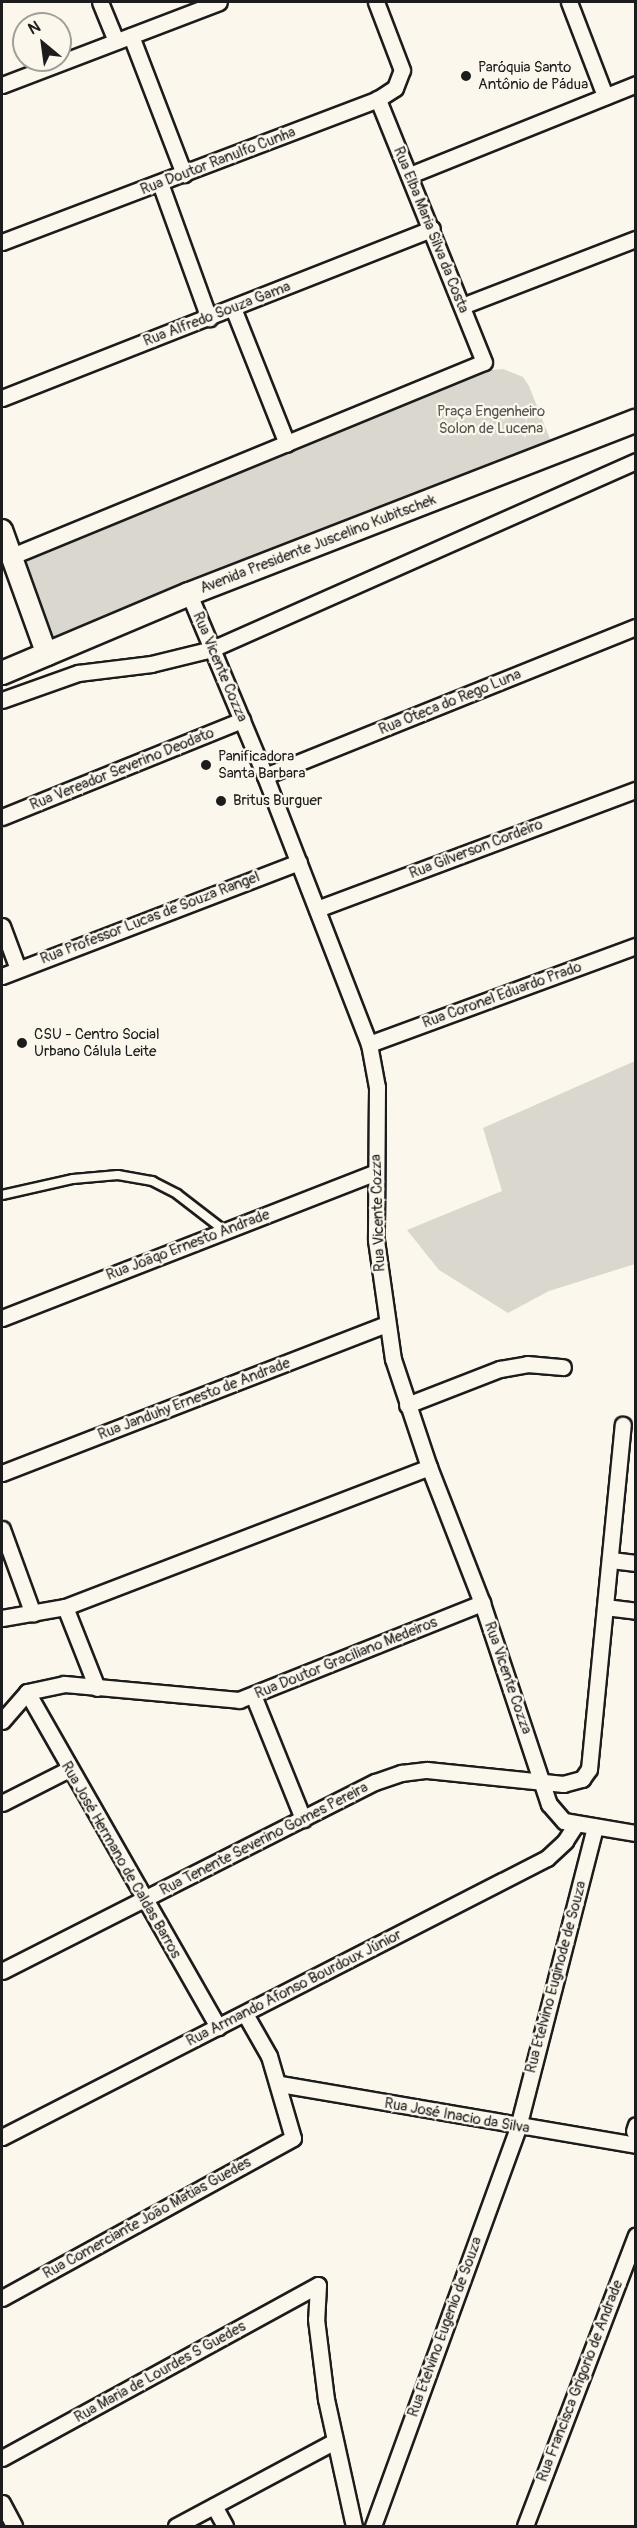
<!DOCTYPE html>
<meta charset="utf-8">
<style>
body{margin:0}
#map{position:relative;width:637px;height:2528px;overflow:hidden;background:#fbf7ec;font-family:Pangolin,sans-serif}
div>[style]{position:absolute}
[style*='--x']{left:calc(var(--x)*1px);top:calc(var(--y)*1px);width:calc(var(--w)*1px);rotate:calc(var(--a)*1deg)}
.green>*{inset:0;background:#dad7ce}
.roads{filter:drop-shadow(2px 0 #1c1c1c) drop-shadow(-2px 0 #1c1c1c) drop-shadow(0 2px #1c1c1c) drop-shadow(0 -2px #1c1c1c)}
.service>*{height:8px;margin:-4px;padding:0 4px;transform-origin:4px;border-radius:4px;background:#fbf7ec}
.minor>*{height:15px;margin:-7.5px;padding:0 7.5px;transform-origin:7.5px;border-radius:7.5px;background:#fbf7ec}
.tertiary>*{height:20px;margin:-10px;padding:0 10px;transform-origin:10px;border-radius:10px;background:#fbf7ec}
.secondary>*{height:22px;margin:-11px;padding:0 11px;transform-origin:11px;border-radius:11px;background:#fbf7ec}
.dots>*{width:16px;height:16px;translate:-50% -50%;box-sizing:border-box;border:3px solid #fbf7ec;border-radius:50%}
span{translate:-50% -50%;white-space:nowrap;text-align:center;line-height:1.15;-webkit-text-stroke:4.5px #fbf7ec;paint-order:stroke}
.poi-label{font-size:15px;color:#1c1c1c}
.left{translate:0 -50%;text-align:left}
.street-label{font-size:15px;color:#1c1c1c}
.park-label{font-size:15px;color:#555451}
.frame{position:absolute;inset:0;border:3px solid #1c1c1c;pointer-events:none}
.north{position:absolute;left:12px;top:12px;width:60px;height:60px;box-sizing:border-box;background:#fbf7ec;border:2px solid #a29f99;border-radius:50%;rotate:331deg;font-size:16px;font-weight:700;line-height:24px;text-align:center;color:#1c1c1c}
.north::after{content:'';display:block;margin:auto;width:21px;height:27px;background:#1c1c1c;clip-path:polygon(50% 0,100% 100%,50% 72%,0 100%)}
</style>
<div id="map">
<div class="green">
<div style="clip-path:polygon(503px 369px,523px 377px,529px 386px,552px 444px,53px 638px,20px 562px,492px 370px)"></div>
<div style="clip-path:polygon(635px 1061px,635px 1264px,549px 1291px,508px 1313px,439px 1270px,407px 1230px,502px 1191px,483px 1128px)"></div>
</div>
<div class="roads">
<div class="service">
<div style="--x:2;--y:1195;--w:73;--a:-12.7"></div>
<div style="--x:73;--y:1179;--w:45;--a:-5.1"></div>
<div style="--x:118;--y:1175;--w:35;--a:10"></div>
<div style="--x:152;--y:1181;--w:28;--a:27"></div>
<div style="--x:177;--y:1194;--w:61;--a:37.6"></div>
</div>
<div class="minor">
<div style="--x:100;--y:2;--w:42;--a:67.7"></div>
<div style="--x:569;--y:2;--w:101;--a:69"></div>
<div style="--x:131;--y:36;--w:148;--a:69"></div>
<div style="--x:2;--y:85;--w:232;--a:-20.9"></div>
<div style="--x:410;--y:175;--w:244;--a:-21.9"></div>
<div style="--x:160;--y:183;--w:144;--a:70.1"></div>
<div style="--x:2;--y:242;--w:402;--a:-20.8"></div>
<div style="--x:378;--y:99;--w:20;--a:-33"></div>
<div style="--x:395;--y:88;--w:19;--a:-69"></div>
<div style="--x:402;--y:70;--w:73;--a:-110.9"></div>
<div style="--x:462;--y:306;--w:186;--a:-21.1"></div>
<div style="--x:233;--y:308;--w:146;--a:68.3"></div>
<div style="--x:2;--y:398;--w:462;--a:-21.5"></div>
<div style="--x:12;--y:556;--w:510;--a:-22.34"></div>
<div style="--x:484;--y:362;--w:284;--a:-112"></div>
<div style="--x:189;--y:594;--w:197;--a:67.3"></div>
<div style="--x:265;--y:776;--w:287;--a:68.8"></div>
<div style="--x:369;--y:1044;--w:44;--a:79.5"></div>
<div style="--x:377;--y:1087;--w:153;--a:90.4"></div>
<div style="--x:376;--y:1240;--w:120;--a:81.9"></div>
<div style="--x:393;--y:1359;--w:114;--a:71.6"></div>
<div style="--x:429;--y:1467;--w:146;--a:68.7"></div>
<div style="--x:482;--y:1603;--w:212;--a:71.6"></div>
<div style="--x:549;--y:1804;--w:23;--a:49"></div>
<div style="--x:564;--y:1821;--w:73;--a:9.5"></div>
<div style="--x:2;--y:700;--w:81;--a:-19.6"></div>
<div style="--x:78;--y:673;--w:74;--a:-7"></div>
<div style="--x:151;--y:664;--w:63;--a:-13.8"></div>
<div style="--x:212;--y:649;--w:464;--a:-23.9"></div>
<div style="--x:265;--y:776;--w:400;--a:-21.9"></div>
<div style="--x:2;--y:817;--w:259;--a:-22"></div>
<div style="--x:317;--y:909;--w:340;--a:-20.5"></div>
<div style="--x:2;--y:926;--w:46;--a:69.6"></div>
<div style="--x:2;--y:976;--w:318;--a:-21"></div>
<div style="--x:369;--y:1044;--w:284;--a:-20.2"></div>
<div style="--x:2;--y:1318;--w:399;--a:-21.3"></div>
<div style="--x:407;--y:1405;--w:100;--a:-21.2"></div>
<div style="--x:500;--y:1369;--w:27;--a:-10"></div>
<div style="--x:527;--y:1364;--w:36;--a:5"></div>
<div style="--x:2;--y:1473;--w:413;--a:-21.2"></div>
<div style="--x:2;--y:1529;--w:90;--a:70"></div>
<div style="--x:611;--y:1560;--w:25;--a:7"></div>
<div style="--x:65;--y:1607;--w:87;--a:68.4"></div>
<div style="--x:605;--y:1607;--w:31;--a:7"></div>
<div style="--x:2;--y:1618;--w:64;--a:-9.9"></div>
<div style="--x:65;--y:1607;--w:390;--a:-21"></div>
<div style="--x:27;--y:1692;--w:386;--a:60.3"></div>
<div style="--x:253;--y:1695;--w:134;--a:68"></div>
<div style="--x:2;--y:1721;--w:38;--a:-49"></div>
<div style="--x:27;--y:1692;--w:38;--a:-12"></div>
<div style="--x:64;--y:1684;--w:176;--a:5.2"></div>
<div style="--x:239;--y:1700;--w:262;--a:-21.8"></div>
<div style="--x:2;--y:1803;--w:75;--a:-26.9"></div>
<div style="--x:2;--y:1971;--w:418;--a:-26.9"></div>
<div style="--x:375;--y:1782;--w:28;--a:-19"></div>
<div style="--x:401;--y:1773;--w:26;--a:-7"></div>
<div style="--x:427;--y:1770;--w:137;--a:5.9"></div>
<div style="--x:563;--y:1784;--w:20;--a:-15"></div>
<div style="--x:582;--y:1779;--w:12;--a:-55"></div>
<div style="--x:589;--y:1769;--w:346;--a:-84.4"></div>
<div style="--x:280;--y:2084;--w:361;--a:9.7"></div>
<div style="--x:634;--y:2131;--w:6;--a:-72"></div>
<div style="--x:2;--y:2137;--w:612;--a:-27.11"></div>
<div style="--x:547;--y:1858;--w:25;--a:-43"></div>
<div style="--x:565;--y:1841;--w:20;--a:-57"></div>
<div style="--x:318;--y:2285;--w:34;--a:93"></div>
<div style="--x:316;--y:2319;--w:81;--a:82.9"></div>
<div style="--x:326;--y:2399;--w:130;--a:77.6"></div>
<div style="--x:2;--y:2298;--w:332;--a:-28.8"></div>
<div style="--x:293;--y:2138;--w:85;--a:-106.3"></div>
<div style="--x:269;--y:2056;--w:48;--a:-119.7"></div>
<div style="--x:2;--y:2458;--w:360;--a:-28.7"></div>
<div style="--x:2;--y:2503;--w:26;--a:62"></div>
<div style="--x:214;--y:2506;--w:23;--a:61"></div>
<div style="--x:176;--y:2526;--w:180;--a:-28.1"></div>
<div style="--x:373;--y:2526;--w:425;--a:-70"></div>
<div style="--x:518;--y:2127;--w:310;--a:-75.6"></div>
<div style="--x:525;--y:2526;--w:311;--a:-69.1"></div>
</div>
<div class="tertiary">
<div style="--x:2;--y:530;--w:133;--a:70.2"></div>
</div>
<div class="secondary">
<div style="--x:2;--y:673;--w:203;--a:-22.9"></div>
<div style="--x:189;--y:594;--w:479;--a:-21.2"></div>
</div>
</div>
<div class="dots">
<div style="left:466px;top:76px;background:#1c1c1c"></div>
<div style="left:206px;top:765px;background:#1c1c1c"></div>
<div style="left:221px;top:801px;background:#1c1c1c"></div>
<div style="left:22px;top:1043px;background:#1c1c1c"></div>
</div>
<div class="poi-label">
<span class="left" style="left:478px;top:76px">Paróquia Santo<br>Antônio de Pádua</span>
<span class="left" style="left:218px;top:765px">Panificadora<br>Santa Barbara</span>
<span class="left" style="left:233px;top:801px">Britus Burguer</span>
<span class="left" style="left:34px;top:1043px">CSU - Centro Social<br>Urbano Cálula Leite</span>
</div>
<div class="street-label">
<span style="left:218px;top:161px;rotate:-21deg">Rua Doutor Ranulfo Cunha</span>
<span style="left:431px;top:230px;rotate:68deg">Rua Elba Maria Silva da Costa</span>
<span style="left:217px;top:314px;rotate:-21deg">Rua Alfredo Souza Gama</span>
<span style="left:318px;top:544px;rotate:-21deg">Avenida Presidente Juscelino Kubitschek</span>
<span style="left:220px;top:667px;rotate:67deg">Rua Vicente Cozza</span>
<span style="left:450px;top:702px;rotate:-22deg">Rua Oteca do Rego Luna</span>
<span style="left:122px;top:769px;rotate:-22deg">Rua Vereador Severino Deodato</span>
<span style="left:476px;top:849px;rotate:-21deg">Rua Gilverson Cordeiro</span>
<span style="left:150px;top:918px;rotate:-21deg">Rua Professor Lucas de Souza Rangel</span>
<span style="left:502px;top:995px;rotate:-20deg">Rua Coronel Eduardo Prado</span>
<span style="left:378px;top:1213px;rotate:-92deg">Rua Vicente Cozza</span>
<span style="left:188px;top:1245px;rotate:-21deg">Rua Joãqo Ernesto Andrade</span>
<span style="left:194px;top:1399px;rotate:-21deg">Rua Janduhy Ernesto de Andrade</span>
<span style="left:346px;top:1658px;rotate:-22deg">Rua Doutor Graciliano Medeiros</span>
<span style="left:508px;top:1678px;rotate:71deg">Rua Vicente Cozza</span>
<span style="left:264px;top:1839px;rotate:-27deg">Rua Tenente Severino Gomes Pereira</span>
<span style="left:121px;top:1860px;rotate:60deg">Rua José Hermano de Caldas Barros</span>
<span style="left:556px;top:1977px;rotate:-75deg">Rua Etelvino Euginode de Souza</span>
<span style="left:294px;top:1988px;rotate:-27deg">Rua Armando Afonso Bourdoux Júnior</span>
<span style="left:457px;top:2116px;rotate:10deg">Rua José Inacio da Silva</span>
<span style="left:147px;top:2218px;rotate:-29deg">Rua Comerciante João Matias Guedes</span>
<span style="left:445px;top:2327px;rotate:-70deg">Rua Etelvino Eugenio de Souza</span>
<span style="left:160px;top:2372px;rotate:-29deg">Rua Maria de Lourdes S Guedes</span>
<span style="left:580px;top:2381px;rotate:-69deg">Rua Francisca Grigorio de Andrade</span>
</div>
<div class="park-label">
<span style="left:491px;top:420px">Praça Engenheiro<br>Solon de Lucena</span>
</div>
<div class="frame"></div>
<div class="north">N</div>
</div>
